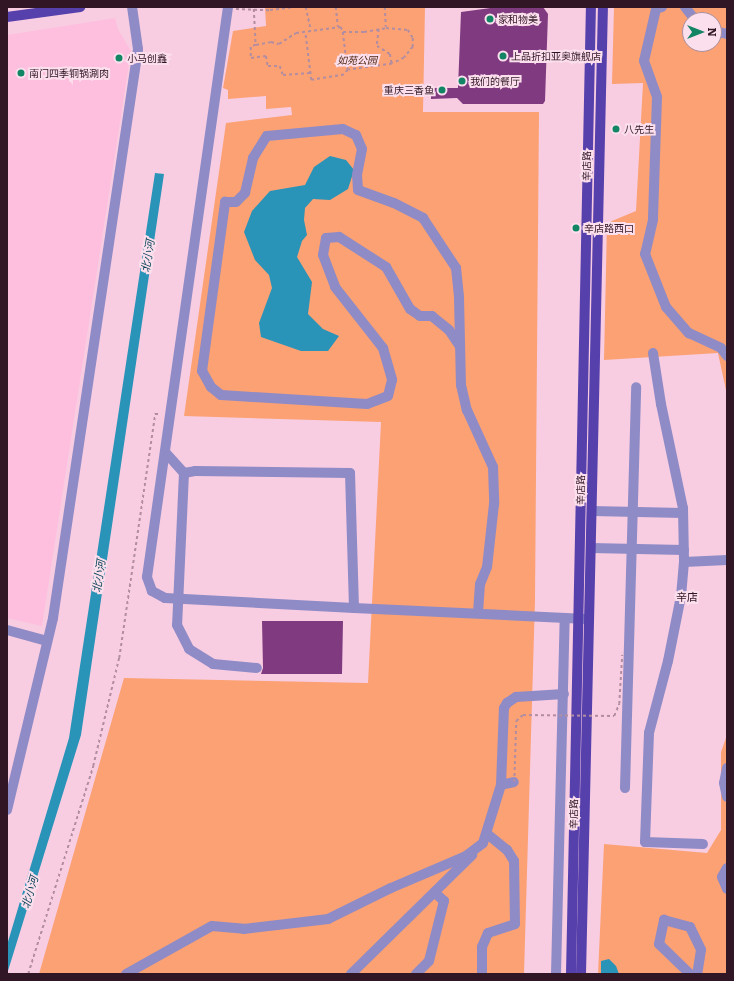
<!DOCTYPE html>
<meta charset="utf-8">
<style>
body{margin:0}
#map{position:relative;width:734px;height:981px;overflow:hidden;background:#f8cde2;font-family:Literata,"Noto Sans SC",serif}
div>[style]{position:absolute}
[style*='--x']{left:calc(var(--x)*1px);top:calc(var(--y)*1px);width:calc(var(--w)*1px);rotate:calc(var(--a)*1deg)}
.built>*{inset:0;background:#febfdf}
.green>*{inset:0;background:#fba174}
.water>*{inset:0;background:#2993b8}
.building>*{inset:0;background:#803a80}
.path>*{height:1.5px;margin-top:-0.75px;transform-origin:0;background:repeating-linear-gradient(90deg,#b28da0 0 3px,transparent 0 6px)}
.minor>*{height:10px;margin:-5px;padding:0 5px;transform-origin:5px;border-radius:5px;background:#8f8bc6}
.major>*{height:10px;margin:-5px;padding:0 5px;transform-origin:5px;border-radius:5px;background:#5640ac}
.path-bridge>*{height:1.5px;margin-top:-0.75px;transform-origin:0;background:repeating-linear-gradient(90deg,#b28da0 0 3px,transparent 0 6px)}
.minor-bridge>*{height:10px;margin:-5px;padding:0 5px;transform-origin:5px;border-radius:5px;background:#8f8bc6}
.dots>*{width:11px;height:11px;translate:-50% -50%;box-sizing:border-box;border:2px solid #fcdfed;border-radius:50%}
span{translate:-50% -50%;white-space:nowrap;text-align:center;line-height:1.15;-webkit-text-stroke:4px #fcdfed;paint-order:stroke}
.poi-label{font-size:10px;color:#311726}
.left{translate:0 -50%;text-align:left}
.right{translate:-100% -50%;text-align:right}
.park-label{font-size:10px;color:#4f2814;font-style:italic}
.street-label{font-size:10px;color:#311726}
.water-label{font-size:11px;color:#074357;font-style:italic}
.neighbourhood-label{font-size:11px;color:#311726}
.frame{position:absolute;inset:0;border:8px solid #311726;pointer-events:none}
.north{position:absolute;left:682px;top:12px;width:40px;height:40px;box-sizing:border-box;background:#fcdfed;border:1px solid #ab8f9d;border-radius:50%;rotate:90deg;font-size:11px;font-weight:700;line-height:16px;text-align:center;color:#311726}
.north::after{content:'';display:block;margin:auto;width:14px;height:18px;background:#128564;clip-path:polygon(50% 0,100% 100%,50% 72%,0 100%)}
</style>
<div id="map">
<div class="built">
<div style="clip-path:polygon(115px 18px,118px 29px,131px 51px,42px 626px,7px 618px,7px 35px)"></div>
</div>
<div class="green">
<div style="clip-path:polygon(265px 7px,425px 7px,423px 112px,539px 112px,535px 600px,524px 974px,39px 974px,124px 678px,368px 683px,381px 422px,184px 416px,226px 123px,292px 115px,291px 107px,266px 109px,266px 96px,228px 99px,228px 90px,223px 88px,233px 31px,266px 26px)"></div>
<div style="clip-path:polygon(evenodd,614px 7px,727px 7px,727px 395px,718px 353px,604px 360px,607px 223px,636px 211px,643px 83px,612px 84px,614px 7px,690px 20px,714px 20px,714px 44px,690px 44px,690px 20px)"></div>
<div style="clip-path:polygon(727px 735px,727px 974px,598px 974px,604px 844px,707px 853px,721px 830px,721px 752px)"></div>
</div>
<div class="water">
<div style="clip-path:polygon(330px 156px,346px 160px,354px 170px,348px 189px,330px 200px,313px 199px,305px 208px,304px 220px,307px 235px,302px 241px,297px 257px,312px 282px,308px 314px,323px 329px,339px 336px,328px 351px,301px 351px,261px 337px,259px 323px,272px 288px,269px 275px,255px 260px,244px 232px,252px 211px,270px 191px,305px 185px,314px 167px)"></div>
<div style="clip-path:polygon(155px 173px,164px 174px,81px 735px,7px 974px,7px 945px,69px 738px)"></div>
<div style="clip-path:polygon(609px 959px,616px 966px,619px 974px,601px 974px,601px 961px)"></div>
</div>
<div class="building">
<div style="clip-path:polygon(498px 7px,543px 7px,548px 14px,545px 101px,543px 104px,463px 104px,457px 98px,431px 99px,431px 88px,458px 88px,461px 12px)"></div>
<div style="clip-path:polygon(262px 621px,343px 621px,342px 674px,261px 674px,263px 668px)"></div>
</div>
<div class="path">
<div style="--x:306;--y:7;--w:24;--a:78"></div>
<div style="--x:336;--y:7;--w:20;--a:84"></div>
<div style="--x:385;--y:7;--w:20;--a:87"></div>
<div style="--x:236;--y:9;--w:34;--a:2"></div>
<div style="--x:270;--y:10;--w:23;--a:-7"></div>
<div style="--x:254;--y:9;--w:36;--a:87"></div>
<div style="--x:256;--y:45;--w:5;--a:158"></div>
<div style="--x:251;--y:47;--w:11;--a:90"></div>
<div style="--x:251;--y:58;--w:15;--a:-8"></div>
<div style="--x:266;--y:56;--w:10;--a:79"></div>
<div style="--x:268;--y:66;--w:12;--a:0"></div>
<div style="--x:280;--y:66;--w:9;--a:72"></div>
<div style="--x:283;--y:75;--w:27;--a:-4"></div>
<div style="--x:379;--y:29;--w:17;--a:97"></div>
<div style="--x:377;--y:46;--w:15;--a:32"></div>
<div style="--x:390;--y:54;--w:10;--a:79"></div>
<div style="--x:343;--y:32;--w:38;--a:83"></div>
<div style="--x:256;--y:45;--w:15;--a:-11"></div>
<div style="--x:271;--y:42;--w:8;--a:14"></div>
<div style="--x:279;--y:44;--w:20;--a:-33"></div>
<div style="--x:296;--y:33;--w:45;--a:-7.6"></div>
<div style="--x:341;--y:27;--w:5;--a:68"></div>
<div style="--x:343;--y:32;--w:21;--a:0"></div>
<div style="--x:364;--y:32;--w:22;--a:-10"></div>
<div style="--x:386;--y:28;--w:22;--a:5"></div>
<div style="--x:408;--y:30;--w:9;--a:58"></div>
<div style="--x:413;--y:38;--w:9;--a:90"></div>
<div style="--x:413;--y:47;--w:14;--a:129"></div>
<div style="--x:404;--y:58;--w:13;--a:153"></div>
<div style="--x:392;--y:64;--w:44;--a:172.2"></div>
<div style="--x:348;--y:70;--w:6;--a:129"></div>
<div style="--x:344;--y:75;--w:33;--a:171"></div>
<div style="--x:311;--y:80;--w:48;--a:-97.1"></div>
<div style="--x:28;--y:974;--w:218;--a:-72.6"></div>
<div style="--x:93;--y:766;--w:111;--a:-76.5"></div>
<div style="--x:119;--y:658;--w:247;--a:-81.6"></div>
<div style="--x:155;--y:414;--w:6;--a:0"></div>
</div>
<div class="minor">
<div style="--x:662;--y:7;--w:6;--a:162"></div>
<div style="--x:656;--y:9;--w:53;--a:103"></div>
<div style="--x:644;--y:61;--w:38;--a:70"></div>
<div style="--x:657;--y:97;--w:123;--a:91.9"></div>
<div style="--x:653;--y:220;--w:35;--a:103"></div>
<div style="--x:645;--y:254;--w:57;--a:68.4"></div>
<div style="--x:666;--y:307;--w:35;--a:49"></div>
<div style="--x:689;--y:333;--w:35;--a:25"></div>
<div style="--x:721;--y:348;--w:10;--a:53"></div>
<div style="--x:685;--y:7;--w:16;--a:52"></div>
<div style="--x:714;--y:31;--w:13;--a:13"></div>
<div style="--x:459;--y:345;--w:18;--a:-124"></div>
<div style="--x:449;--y:330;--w:22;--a:-141"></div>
<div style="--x:432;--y:316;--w:12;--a:180"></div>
<div style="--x:420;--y:316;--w:12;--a:-145"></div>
<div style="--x:410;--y:309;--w:48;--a:-119.7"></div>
<div style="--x:386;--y:267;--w:56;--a:-147.4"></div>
<div style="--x:339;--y:237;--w:13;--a:176"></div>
<div style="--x:326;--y:238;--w:17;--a:100"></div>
<div style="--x:323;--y:255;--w:34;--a:69"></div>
<div style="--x:335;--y:287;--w:78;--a:51.8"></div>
<div style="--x:383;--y:348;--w:33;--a:74"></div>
<div style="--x:392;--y:380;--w:16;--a:104"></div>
<div style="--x:388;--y:396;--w:22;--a:159"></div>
<div style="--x:367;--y:404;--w:146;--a:-176.5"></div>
<div style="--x:221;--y:395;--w:13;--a:-141"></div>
<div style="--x:211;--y:387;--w:18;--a:-119"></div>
<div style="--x:202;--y:371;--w:171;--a:-82.2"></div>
<div style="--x:225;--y:202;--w:11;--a:0"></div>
<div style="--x:236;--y:202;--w:13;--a:-45"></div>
<div style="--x:245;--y:193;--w:36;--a:-77"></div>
<div style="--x:253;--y:158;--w:26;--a:-58"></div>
<div style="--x:267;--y:136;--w:76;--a:-5.3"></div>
<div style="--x:343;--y:129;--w:14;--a:25"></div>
<div style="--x:356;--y:135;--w:15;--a:67"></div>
<div style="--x:362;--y:149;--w:26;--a:101"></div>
<div style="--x:357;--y:175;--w:15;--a:86"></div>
<div style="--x:358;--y:190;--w:38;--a:20"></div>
<div style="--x:394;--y:203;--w:33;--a:27"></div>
<div style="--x:423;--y:218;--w:60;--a:56.6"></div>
<div style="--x:456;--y:268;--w:30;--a:84"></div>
<div style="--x:459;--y:298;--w:87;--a:88.7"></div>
<div style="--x:461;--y:385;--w:26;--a:77"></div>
<div style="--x:467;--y:410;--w:63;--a:65.5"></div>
<div style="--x:493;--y:467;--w:37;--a:88"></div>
<div style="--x:494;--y:504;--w:63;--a:96.3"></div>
<div style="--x:487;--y:567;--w:18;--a:112"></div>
<div style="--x:480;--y:584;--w:29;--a:94"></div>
<div style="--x:653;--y:353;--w:52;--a:81.1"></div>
<div style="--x:661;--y:404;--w:106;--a:78.1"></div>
<div style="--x:683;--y:508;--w:54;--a:88.9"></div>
<div style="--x:684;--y:562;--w:34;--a:95"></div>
<div style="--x:681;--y:596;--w:66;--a:101.3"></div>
<div style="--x:668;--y:661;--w:74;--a:104.8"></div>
<div style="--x:649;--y:733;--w:109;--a:92.1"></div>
<div style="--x:645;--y:842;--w:58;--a:2"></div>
<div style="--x:166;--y:453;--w:27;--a:48"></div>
<div style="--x:184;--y:473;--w:11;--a:-10"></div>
<div style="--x:195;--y:471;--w:155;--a:0.7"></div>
<div style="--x:350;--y:473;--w:135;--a:88.3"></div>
<div style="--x:354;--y:608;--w:189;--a:-177"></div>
<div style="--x:165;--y:598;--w:15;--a:-152"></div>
<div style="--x:152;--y:591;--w:15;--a:-110"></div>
<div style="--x:147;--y:577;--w:576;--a:-81.91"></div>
<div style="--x:592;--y:511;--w:91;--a:1.3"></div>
<div style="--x:591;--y:548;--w:93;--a:1.2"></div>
<div style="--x:684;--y:562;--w:43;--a:-2.7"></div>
<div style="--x:354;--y:608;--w:233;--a:2.7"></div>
<div style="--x:7;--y:630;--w:41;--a:15.4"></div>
<div style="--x:727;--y:768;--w:15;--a:101"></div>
<div style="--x:724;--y:783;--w:14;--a:78"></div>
<div style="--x:501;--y:785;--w:77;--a:-87.8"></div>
<div style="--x:504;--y:708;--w:6;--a:-59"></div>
<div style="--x:507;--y:703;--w:11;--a:-34"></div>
<div style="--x:516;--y:697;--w:48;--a:-3.6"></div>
<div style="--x:625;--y:788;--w:401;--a:-88.4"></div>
<div style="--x:7;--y:810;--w:197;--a:-76.5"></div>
<div style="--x:53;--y:618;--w:575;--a:-81.5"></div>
<div style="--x:138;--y:49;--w:42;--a:-98.1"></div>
<div style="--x:727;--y:868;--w:10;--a:119"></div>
<div style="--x:722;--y:877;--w:13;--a:67"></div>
<div style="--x:126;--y:974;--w:98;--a:-29.2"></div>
<div style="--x:212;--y:926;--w:32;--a:5"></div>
<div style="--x:244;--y:929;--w:85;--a:-6.8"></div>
<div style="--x:328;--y:919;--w:70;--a:-26.2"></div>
<div style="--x:391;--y:888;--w:82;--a:-23.1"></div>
<div style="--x:466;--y:856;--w:21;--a:-37"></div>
<div style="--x:483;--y:843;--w:61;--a:-72.8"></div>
<div style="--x:501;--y:785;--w:13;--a:-13"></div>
<div style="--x:351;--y:974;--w:170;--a:-44.5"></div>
<div style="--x:416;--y:974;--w:18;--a:-45"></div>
<div style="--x:429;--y:961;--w:62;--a:-76"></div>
<div style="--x:444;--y:901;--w:13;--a:-138"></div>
<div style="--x:482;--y:974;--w:27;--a:-90"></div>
<div style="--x:482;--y:947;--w:15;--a:-67"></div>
<div style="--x:488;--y:933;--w:28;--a:-18"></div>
<div style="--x:515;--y:924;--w:63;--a:-90.9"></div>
<div style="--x:514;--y:861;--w:13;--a:-122"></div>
<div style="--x:507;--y:850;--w:26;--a:-141"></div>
<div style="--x:556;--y:974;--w:356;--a:-88.6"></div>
<div style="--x:690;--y:974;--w:43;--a:-135.9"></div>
<div style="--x:659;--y:944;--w:25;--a:-78"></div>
<div style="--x:664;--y:920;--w:27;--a:15"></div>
<div style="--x:690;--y:927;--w:25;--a:64"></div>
<div style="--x:701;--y:950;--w:24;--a:99"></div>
</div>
<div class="major">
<div style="--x:7;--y:17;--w:74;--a:-7.8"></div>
<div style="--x:571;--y:974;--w:967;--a:-88.82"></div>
<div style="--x:581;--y:974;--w:967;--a:-88.7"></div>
</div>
<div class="path-bridge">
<div style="--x:514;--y:782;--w:61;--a:-88.1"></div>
<div style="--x:516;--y:721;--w:9;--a:-41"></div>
<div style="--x:523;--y:715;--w:91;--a:0.6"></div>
<div style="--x:614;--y:716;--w:13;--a:-67"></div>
<div style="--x:619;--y:704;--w:49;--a:-86.5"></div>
</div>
<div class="minor-bridge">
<div style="--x:184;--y:473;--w:152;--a:92.6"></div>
<div style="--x:177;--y:625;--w:27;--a:63"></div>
<div style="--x:189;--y:649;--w:28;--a:32"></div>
<div style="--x:213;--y:664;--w:44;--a:5.2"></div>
</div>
<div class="dots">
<div style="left:490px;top:19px;background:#128564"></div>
<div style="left:503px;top:56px;background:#128564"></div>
<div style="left:119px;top:58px;background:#128564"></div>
<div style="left:21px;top:73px;background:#128564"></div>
<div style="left:462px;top:81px;background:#128564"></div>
<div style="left:442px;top:90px;background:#128564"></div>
<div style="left:616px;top:129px;background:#128564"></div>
<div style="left:576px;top:228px;background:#128564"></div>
</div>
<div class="poi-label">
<span class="left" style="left:498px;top:19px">家和物美</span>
<span class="left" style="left:511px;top:56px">上品折扣亚奥旗舰店</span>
<span class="left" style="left:127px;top:58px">小马创鑫</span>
<span class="left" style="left:29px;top:73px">南门四季铜锅涮肉</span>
<span class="left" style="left:470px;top:81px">我们的餐厅</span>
<span class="right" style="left:434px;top:90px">重庆三香鱼</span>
<span class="left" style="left:624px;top:129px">八先生</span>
<span class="left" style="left:584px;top:228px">辛店路西口</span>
</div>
<div class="park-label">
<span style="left:357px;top:60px">如苑公园</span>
</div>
<div class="street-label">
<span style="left:586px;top:166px;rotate:-89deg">辛店路</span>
<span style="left:580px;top:490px;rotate:-89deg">辛店路</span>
<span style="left:573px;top:814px;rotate:-89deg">辛店路</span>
</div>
<div class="water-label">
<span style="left:147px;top:256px;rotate:-81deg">北小河</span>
<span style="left:98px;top:576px;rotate:-82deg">北小河</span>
<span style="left:29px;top:892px;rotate:-73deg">北小河</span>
</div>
<div class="neighbourhood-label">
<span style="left:687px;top:596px">辛店</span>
</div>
<div class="frame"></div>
<div class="north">N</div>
</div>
